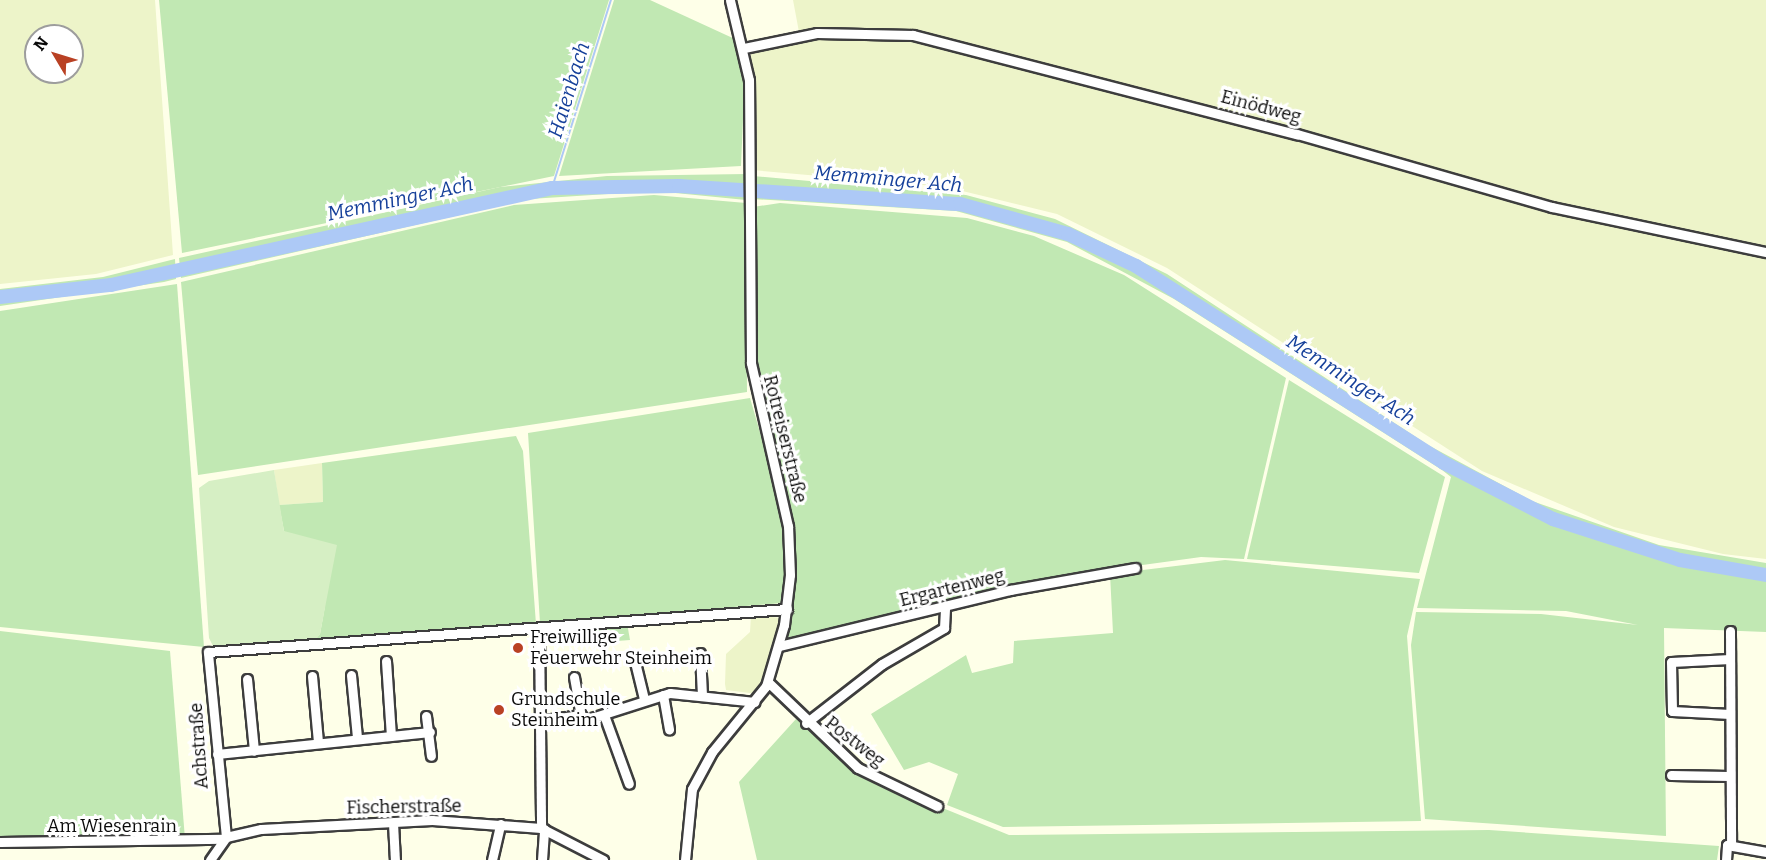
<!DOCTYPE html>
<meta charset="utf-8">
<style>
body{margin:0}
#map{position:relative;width:1766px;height:860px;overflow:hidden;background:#feffe8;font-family:Bitter,serif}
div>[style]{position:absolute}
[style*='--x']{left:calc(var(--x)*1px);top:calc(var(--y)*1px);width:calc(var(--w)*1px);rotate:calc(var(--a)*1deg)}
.farmland>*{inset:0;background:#edf4c9}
.green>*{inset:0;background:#c1e8b3}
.pitch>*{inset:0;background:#d6efc4}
.stream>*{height:2px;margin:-1px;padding:0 1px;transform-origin:1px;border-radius:1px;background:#adc9f6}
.river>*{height:14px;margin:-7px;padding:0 7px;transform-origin:7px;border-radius:7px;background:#adc9f6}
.roads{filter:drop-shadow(2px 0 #3d3d3d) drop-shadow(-2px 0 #3d3d3d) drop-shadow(0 2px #3d3d3d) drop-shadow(0 -2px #3d3d3d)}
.minor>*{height:9px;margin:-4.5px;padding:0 4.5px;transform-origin:4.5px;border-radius:4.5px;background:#fff}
.dots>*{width:16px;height:16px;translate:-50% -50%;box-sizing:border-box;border:3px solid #fff;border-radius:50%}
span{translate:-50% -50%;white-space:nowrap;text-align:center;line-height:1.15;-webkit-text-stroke:6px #fff;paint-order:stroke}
.street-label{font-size:18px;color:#0a0a0a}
.poi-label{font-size:18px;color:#0a0a0a}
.left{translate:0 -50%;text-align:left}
.water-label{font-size:20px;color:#16409a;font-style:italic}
.north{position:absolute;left:24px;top:24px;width:60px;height:60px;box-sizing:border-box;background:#fff;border:2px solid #9d9d9d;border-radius:50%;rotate:308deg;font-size:16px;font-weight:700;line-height:24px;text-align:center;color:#0a0a0a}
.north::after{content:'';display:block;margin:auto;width:21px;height:27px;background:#b94124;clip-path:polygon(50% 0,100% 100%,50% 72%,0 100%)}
</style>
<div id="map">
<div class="farmland">
<div style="clip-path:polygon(evenodd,0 0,155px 0,173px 255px,96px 274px,0 284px,0 0,36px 36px,72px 36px,72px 72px,36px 72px,36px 36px)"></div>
<div style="clip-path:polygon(793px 0,1766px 0,1766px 249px,1555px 205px,918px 33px,849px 28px,799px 32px)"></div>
<div style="clip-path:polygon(829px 35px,901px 36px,1228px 119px,1552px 210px,1766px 254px,1766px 559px,1723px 554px,1614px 527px,1482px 471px,1167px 268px,1057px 214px,946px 187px,752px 170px,751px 53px)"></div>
<div style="clip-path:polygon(322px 463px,323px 502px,279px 505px,274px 470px)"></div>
<div style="clip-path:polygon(751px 615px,781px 618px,758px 694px,726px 690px,725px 684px,726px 654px,750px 632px)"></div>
</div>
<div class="green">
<div style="clip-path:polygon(159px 0,609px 0,554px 176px,182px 253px)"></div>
<div style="clip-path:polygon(614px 0,650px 0,737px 40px,745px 71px,741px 166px,559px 176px)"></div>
<div style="clip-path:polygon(747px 174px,746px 200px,655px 191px,530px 199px,181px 278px,179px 258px,500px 187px,607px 176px)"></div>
<div style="clip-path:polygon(753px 176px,966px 195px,1055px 219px,1167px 274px,1428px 445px,1532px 501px,1659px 545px,1766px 563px,1766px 632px,1664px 628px,1666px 836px,1425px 819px,1411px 645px,1416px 612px,1541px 614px,1638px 625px,1566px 611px,1417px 608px,1451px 477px,1442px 470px,1174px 299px,1067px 242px,956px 211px,752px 199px)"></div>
<div style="clip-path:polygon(654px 195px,746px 203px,747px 392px,198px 475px,181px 282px,514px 205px)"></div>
<div style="clip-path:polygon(780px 203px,967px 218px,1034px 236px,1124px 275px,1286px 378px,1244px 559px,1201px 557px,1106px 570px,785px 639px,792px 529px,754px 369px,753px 207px)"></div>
<div style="clip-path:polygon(175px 259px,176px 279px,164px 282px,0 306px,0 289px,103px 277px)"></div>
<div style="clip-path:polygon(177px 284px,204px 647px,0 627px,0 311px)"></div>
<div style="clip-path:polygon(1289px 380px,1445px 477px,1419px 573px,1247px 559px)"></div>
<div style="clip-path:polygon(750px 398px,783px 511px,788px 554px,782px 603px,540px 623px,528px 433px)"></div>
<div style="clip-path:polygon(516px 436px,523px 451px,536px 624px,311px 643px,320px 634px,325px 606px,284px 531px,279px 505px,323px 502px,322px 463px)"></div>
<div style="clip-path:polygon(1225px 560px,1420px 579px,1407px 636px,1421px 821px,1003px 827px,947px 805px,958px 774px,929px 762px,904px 770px,871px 714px,966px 655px,972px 673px,1013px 663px,1014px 641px,1113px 633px,1110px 574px)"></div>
<div style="clip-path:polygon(627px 623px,630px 640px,564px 645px,562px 631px)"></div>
<div style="clip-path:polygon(0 631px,170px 651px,185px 839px,0 838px)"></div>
<div style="clip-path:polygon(796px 719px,869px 778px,1009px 835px,1489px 830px,1719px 846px,1717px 860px,757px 860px,739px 782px)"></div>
</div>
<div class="pitch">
<div style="clip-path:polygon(274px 470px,284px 531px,337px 545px,320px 634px,315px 641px,214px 648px,209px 638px,199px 488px,209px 481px)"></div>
</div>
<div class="stream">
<div style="--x:552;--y:188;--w:197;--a:-72.6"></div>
</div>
<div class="river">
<div style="--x:0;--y:297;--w:112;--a:-6.2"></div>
<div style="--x:111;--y:285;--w:452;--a:-12.4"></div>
<div style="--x:552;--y:188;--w:127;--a:-0.9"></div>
<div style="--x:679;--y:186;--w:282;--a:3.7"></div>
<div style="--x:960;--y:204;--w:112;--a:15.5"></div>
<div style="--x:1068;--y:234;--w:75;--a:25.2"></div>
<div style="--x:1136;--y:266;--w:366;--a:32.6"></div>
<div style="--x:1444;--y:463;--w:123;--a:27.2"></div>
<div style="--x:1553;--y:519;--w:133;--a:17.9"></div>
<div style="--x:1680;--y:560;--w:87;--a:9.9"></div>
</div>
<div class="roads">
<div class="minor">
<div style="--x:744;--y:48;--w:75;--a:-11.6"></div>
<div style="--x:817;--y:33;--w:96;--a:1.2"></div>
<div style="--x:913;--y:35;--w:397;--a:14.5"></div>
<div style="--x:1297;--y:134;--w:265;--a:16"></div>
<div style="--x:1552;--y:207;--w:219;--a:11.9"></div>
<div style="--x:539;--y:628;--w:200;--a:89.4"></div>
<div style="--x:1730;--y:631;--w:214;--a:89.7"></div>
<div style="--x:779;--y:646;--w:238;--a:-13.6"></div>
<div style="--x:1010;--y:590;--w:127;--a:-10"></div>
<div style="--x:700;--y:653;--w:43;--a:87.3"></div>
<div style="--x:634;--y:658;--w:42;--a:76.3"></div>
<div style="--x:1730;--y:659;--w:59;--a:177.1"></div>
<div style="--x:1671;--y:662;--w:49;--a:88.8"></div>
<div style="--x:1672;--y:711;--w:58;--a:3"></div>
<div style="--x:386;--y:661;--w:75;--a:86.2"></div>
<div style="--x:351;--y:675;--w:62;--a:84.5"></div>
<div style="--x:312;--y:676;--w:66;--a:84.8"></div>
<div style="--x:574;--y:677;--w:39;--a:80"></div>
<div style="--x:247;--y:679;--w:72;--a:84.4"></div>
<div style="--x:768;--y:682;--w:124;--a:43.7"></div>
<div style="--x:858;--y:768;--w:88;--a:25.7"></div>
<div style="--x:663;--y:695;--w:35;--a:80"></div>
<div style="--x:604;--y:715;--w:73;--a:70.1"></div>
<div style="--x:426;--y:716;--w:40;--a:82.9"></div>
<div style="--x:544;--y:720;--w:37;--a:-8"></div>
<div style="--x:581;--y:715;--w:6;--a:81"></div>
<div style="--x:582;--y:721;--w:92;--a:-17.7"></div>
<div style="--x:670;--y:693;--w:85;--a:6"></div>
<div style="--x:806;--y:723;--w:96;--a:-37.8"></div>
<div style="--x:882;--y:664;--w:72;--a:-30.1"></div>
<div style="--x:944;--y:628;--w:22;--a:-87"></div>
<div style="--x:217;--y:754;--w:214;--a:-5.9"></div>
<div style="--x:1671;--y:775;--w:58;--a:1"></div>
<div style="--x:393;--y:823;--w:37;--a:87"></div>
<div style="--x:226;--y:837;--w:186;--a:-95.6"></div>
<div style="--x:208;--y:652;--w:581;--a:-4.25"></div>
<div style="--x:0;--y:842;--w:224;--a:-0.8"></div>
<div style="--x:210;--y:860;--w:28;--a:-55"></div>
<div style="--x:226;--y:837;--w:36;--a:-13"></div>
<div style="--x:261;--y:829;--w:171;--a:-3"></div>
<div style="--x:432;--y:820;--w:109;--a:4.2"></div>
<div style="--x:541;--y:828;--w:70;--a:27.3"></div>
<div style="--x:492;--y:860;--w:37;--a:-77"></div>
<div style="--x:542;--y:860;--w:31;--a:-86"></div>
<div style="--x:685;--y:860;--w:71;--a:-84.4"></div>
<div style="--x:692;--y:789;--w:42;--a:-61.6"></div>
<div style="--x:712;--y:752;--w:85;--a:-50.7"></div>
<div style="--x:766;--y:686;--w:64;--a:-73.6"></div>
<div style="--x:784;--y:625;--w:50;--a:-83.2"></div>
<div style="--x:790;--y:575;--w:49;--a:-92.3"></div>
<div style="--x:788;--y:526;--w:167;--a:-102.8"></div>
<div style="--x:751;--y:363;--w:283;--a:-90.4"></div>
<div style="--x:749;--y:80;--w:82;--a:-103.4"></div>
<div style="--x:1726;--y:860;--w:15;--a:-86"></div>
<div style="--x:1727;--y:845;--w:40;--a:10"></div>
</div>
</div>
<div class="dots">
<div style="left:518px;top:648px;background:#b94124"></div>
<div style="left:499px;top:710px;background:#b94124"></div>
</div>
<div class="street-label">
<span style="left:1261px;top:107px;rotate:15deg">Einödweg</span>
<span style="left:785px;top:439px;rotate:76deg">Rotreiserstraße</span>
<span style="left:952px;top:588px;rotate:-14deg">Ergartenweg</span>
<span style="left:855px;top:742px;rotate:38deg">Postweg</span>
<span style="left:199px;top:746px;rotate:-94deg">Achstraße</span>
<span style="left:404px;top:807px;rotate:-1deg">Fischerstraße</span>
<span style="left:112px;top:826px">Am Wiesenrain</span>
</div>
<div class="poi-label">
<span class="left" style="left:530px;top:648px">Freiwillige<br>Feuerwehr Steinheim</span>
<span class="left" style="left:511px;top:710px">Grundschule<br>Steinheim</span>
</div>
<div class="water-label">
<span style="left:569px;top:90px;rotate:-73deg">Haienbach</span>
<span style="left:888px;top:179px;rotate:5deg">Memminger Ach</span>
<span style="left:400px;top:199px;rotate:-12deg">Memminger Ach</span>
<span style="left:1351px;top:380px;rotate:33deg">Memminger Ach</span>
</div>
<div class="north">N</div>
</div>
